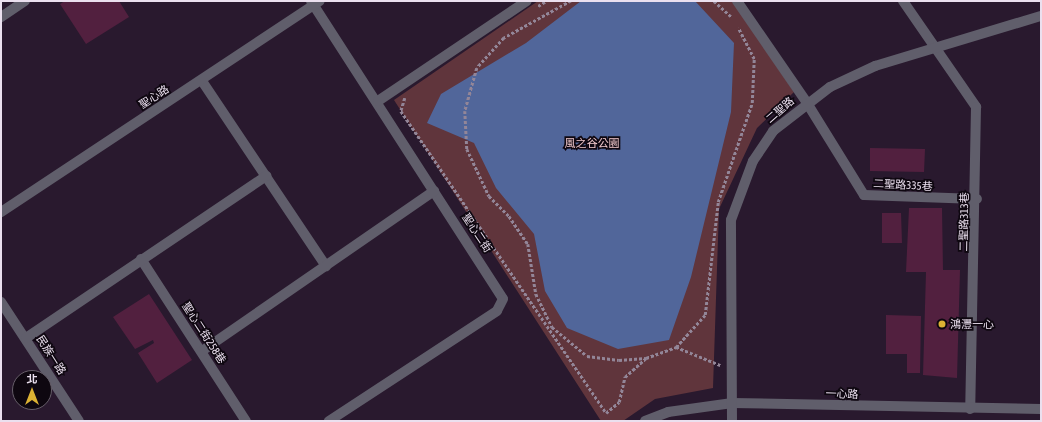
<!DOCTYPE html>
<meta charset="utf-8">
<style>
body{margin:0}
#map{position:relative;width:1042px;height:422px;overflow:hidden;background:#29192e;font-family:"Asap Condensed","Noto Sans TC",sans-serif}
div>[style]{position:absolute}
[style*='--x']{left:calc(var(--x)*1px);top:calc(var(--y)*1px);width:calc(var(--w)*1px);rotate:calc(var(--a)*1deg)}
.green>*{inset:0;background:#60353c}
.water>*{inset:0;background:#51669a}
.building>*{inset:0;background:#52203f}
.path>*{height:2.5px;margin-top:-1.25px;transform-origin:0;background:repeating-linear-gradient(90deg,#938698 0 3px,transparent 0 5px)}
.minor>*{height:10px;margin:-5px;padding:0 5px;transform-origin:5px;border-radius:5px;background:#605e6b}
.dots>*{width:11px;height:11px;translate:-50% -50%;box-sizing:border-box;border:2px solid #0e0710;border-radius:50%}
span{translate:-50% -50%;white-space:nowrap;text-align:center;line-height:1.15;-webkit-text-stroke:3.5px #0e0710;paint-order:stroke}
.street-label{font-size:11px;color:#ebe0ef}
.park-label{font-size:11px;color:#f2cace}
.poi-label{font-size:11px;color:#ebe0ef}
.left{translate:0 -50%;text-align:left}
.frame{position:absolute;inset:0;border:2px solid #ebe0ef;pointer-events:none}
.north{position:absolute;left:12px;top:370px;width:40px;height:40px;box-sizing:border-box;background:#0e0710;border:1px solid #665e69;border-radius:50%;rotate:0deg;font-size:11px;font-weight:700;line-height:16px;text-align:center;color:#ebe0ef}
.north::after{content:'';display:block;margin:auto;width:14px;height:18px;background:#dcb233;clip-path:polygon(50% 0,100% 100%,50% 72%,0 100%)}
</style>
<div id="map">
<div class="green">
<div style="clip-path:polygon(538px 1px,732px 1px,794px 92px,757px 128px,719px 209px,713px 388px,655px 399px,623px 421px,601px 421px,394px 100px)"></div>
</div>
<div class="water">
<div style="clip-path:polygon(581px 1px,695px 1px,734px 43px,731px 112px,691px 277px,669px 340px,618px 349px,567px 328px,545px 291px,534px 234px,496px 188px,474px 143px,427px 123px,441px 94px,526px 43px)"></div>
</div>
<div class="building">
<div style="clip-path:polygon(65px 1px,119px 1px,129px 17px,86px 44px,60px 4px)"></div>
<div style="clip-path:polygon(870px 148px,925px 149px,924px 172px,870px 171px)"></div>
<div style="clip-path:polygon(909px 208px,942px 208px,943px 270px,960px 270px,957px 378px,923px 375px,926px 272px,906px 272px)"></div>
<div style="clip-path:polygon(882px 213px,901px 213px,902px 243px,882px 243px)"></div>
<div style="clip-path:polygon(149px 294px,192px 360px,157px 383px,138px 353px,154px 343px,153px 340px,135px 349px,113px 317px)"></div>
<div style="clip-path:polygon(886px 315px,921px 316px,920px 373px,907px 373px,907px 354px,886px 354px)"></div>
</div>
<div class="path">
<div style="--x:571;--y:1;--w:77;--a:151.1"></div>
<div style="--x:504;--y:38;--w:40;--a:132"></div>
<div style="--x:477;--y:68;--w:45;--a:105.6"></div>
<div style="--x:465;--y:111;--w:38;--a:87"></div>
<div style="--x:467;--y:149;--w:52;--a:64.9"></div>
<div style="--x:489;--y:196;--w:28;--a:45"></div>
<div style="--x:509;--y:216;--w:34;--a:56"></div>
<div style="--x:528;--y:244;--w:51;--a:80.9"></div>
<div style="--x:536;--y:294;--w:37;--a:64"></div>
<div style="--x:552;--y:327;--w:45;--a:39.6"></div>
<div style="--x:587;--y:356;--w:32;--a:7"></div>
<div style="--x:619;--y:360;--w:27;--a:-4"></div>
<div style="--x:646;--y:358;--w:32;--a:-20"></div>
<div style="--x:676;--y:347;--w:43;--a:-47.8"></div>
<div style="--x:705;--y:315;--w:114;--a:-83.4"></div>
<div style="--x:718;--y:202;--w:105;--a:-71"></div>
<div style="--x:752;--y:103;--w:44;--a:-87.4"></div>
<div style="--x:754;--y:59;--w:35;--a:-117"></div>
<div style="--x:714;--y:1;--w:24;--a:42"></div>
<div style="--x:538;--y:6;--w:9;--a:-32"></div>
<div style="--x:405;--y:98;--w:14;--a:107"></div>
<div style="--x:401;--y:111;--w:365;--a:55.8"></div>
<div style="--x:606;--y:413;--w:17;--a:-40"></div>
<div style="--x:619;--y:402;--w:26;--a:-77"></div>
<div style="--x:625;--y:377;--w:28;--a:-42"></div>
<div style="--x:676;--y:347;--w:48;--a:22.2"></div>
</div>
<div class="minor">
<div style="--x:311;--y:1;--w:354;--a:57.2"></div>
<div style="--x:503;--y:299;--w:13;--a:117"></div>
<div style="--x:497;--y:311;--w:201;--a:146.8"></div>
<div style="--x:737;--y:1;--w:124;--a:55.5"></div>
<div style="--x:807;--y:103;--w:108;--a:58.2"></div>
<div style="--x:864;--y:195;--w:113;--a:2"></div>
<div style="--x:903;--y:1;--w:129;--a:55.4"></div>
<div style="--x:976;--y:107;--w:302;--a:91.1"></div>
<div style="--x:1;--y:17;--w:29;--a:-34"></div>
<div style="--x:202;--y:81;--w:223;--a:56.2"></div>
<div style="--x:378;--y:101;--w:179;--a:-33.9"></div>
<div style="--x:1;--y:212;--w:382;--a:-33.5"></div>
<div style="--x:141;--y:259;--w:193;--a:57.1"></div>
<div style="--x:1;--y:302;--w:142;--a:56.8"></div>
<div style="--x:26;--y:338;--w:290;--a:-34"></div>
<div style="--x:202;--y:351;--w:282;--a:-34.6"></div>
<div style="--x:645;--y:421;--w:25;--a:-21"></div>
<div style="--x:668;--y:412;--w:65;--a:-8"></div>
<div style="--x:732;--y:403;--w:309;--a:1.1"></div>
<div style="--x:732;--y:421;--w:201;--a:-90.3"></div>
<div style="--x:731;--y:220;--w:63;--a:-69.6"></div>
<div style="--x:753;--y:161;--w:36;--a:-56"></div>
<div style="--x:773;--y:131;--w:72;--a:-37.7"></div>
<div style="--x:830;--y:87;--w:50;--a:-25"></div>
<div style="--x:875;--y:66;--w:173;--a:-16.8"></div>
</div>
<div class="dots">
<div style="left:942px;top:324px;background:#dcb233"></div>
</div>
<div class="street-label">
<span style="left:154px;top:97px;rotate:-33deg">聖心路</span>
<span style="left:780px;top:110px;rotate:-41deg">二聖路</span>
<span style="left:903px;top:185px;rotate:3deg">二聖路335巷</span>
<span style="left:964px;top:222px;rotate:-89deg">二聖路313巷</span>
<span style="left:477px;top:233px;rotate:56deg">聖心二街</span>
<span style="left:204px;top:333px;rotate:57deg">聖心二街258巷</span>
<span style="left:51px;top:355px;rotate:57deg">民族一路</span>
<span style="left:842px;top:394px;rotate:2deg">一心路</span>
</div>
<div class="park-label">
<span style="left:592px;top:143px">風之谷公園</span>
</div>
<div class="poi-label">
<span class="left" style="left:950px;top:324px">鴻灃一心</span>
</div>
<div class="frame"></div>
<div class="north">北</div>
</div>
